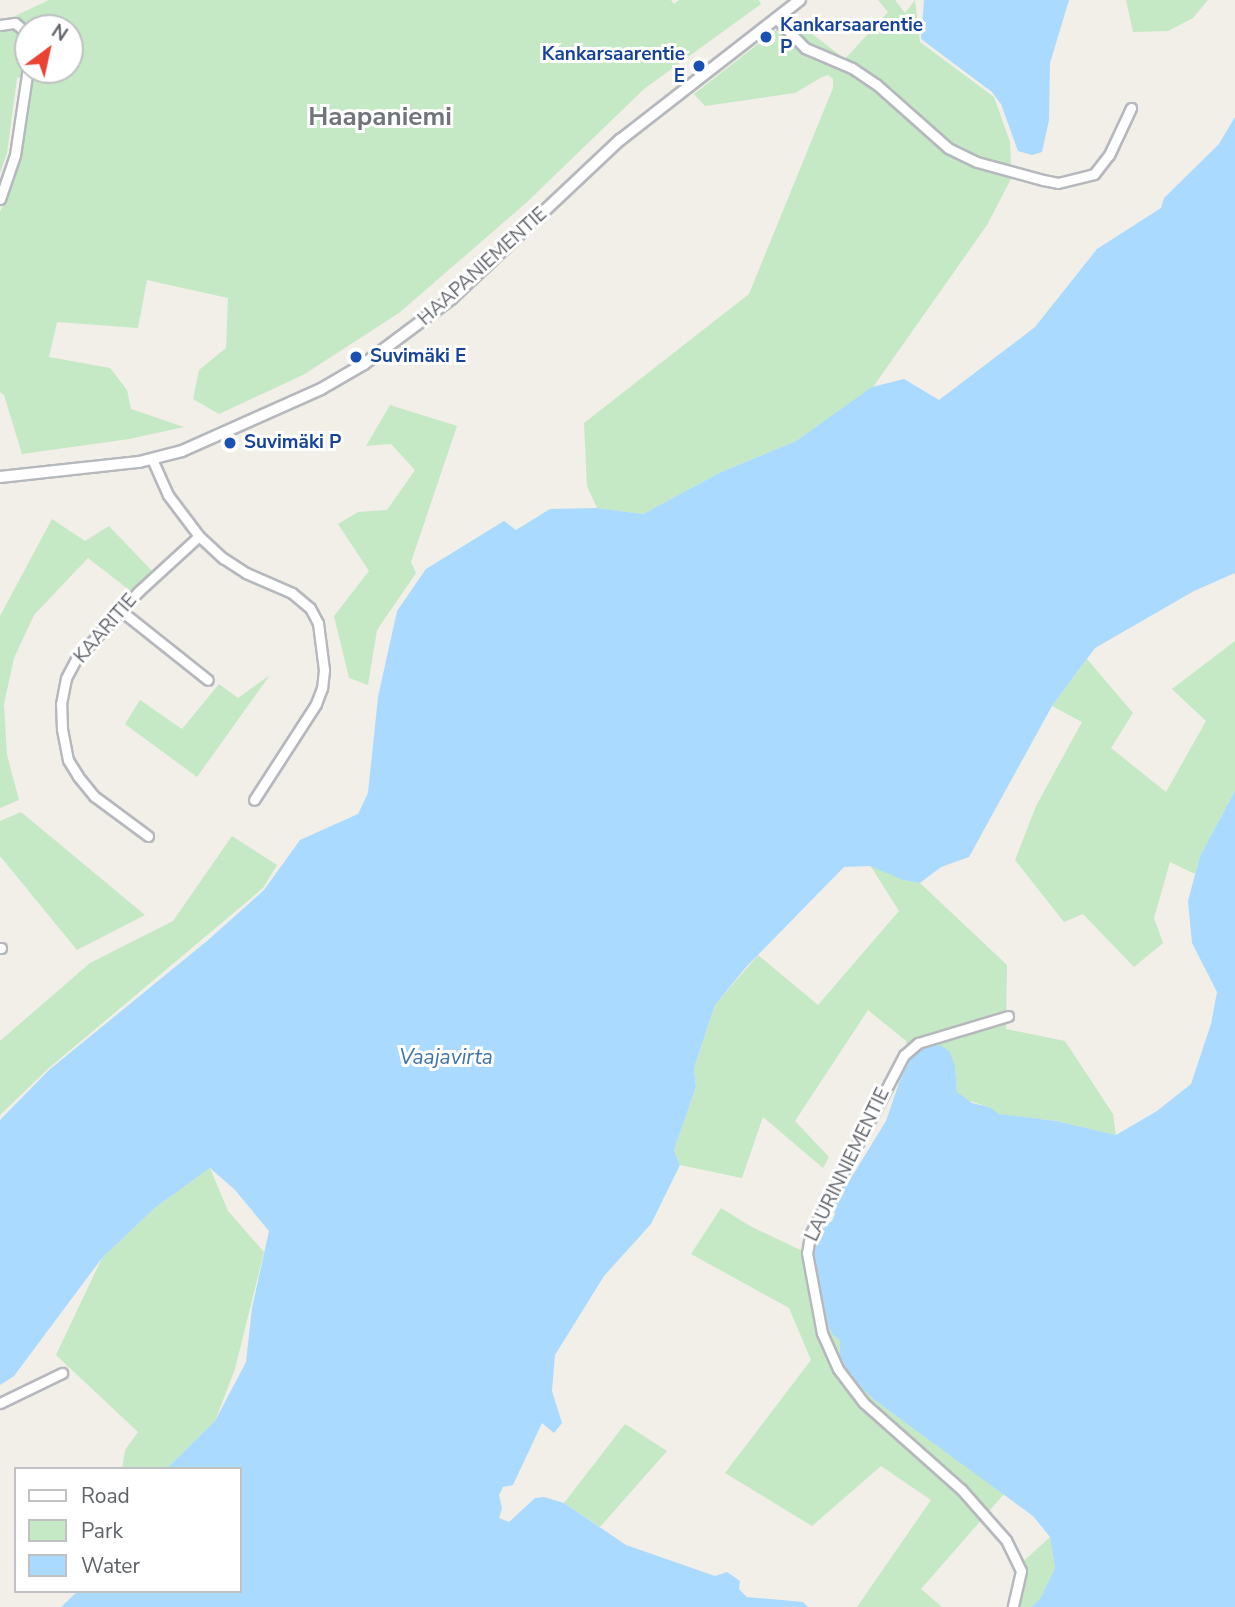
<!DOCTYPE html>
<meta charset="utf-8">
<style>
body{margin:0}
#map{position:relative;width:1235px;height:1607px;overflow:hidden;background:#f1efe8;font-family:"Nunito Sans",sans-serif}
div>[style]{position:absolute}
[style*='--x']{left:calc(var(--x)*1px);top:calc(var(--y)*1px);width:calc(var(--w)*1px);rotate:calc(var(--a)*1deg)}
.green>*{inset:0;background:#c5e8c5}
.water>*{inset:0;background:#aadaff}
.roads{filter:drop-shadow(2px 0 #b5b8bc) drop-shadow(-2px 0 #b5b8bc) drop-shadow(0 2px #b5b8bc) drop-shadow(0 -2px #b5b8bc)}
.minor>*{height:9px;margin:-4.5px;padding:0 4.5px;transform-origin:4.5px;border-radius:4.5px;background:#fff}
.tertiary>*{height:10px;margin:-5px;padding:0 5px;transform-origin:5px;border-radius:5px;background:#fff}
.dots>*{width:19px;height:19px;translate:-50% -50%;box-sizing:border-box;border:4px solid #fff;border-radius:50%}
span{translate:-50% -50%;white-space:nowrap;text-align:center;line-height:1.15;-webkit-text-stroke:6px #fff;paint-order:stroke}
.transit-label{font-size:19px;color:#164399;font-weight:700}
.left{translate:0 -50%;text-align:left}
.right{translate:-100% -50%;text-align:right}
.street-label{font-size:19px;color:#5f6368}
.water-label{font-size:21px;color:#4174aa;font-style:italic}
.district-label{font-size:26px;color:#70757a;font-weight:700}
.legend{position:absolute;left:14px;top:1467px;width:228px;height:126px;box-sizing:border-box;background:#fff;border:2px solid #bfc1c3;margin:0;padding:9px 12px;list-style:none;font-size:21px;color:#5f6368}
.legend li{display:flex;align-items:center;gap:14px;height:35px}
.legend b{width:35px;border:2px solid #bfc1c3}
.north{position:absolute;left:14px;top:14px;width:70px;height:70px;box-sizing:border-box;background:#fff;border:2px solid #bfc1c3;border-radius:50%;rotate:33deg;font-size:19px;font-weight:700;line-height:28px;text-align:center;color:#5f6368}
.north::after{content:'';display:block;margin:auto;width:24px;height:32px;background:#ea4335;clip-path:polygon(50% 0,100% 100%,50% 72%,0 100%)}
</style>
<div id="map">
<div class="green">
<div style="clip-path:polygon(evenodd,49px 0,671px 0,674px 4px,679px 0,759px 0,761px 4px,644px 89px,526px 203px,399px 313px,303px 375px,219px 414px,193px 399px,199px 370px,226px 348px,228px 298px,147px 280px,138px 328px,57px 322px,49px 357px,110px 368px,127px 390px,131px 409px,184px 427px,129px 439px,22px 454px,4px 395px,0 392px,0 212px,21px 159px,34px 73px,17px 78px,7px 153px,0 173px,0 23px,49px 0,28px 28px,70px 28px,70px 70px,28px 70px,28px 28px)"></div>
<div style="clip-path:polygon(878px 0,895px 0,905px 13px,915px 0,920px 42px,994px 97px,1010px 142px,1011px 167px,977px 157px,930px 129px,911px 105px,846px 60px,848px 71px,875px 89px,945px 150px,1012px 177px,987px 225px,873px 387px,796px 441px,721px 472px,643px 514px,597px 508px,587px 486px,584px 423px,749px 294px,833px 88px,833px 79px,828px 75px,822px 77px,795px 93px,705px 106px,694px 94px,791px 18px,845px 59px,888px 12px)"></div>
<div style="clip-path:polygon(1126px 0,1208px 0,1193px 18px,1168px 31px,1133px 32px)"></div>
<div style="clip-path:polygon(390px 405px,457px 426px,411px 562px,416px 573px,377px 630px,368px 685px,349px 678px,334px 616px,369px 571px,338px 524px,358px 512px,387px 510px,415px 470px,391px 444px,366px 446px)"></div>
<div style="clip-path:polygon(52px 519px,85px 541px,109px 526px,153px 572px,132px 592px,88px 558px,34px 615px,14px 658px,4px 704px,7px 755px,19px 800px,0 808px,0 616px)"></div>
<div style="clip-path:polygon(1235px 641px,1235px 791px,1200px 856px,1195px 874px,1170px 862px,1154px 918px,1163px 943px,1134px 967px,1083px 914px,1064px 922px,1015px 860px,1036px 806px,1082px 722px,1052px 706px,1087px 659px,1133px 713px,1111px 748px,1166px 792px,1206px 721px,1172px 689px)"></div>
<div style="clip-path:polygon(270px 675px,197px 777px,125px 724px,140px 700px,182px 729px,219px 684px,238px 698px)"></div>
<div style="clip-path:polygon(21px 812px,145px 915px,77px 950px,0 856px,0 821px)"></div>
<div style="clip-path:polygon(232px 836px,277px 865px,263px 888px,49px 1068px,0 1115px,0 1041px,90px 963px,173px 921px)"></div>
<div style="clip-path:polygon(870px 865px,903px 880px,920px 883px,1007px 965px,1006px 1029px,1065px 1041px,1113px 1114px,1116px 1135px,1056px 1121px,998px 1114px,989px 1107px,963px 1099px,957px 1092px,955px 1066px,926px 1046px,912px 1057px,906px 1041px,868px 1010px,795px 1121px,829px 1157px,823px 1168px,763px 1117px,742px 1178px,680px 1165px,674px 1150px,696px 1087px,694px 1068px,715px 1005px,758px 955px,818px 1005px,899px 911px)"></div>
<div style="clip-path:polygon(210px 1168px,228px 1211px,264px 1252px,235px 1369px,215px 1421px,166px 1469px,122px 1469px,125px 1450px,138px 1432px,56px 1355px,102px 1258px,156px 1207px)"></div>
<div style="clip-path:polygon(721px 1208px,750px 1226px,813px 1256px,827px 1323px,840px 1339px,873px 1399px,1004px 1494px,921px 1589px,942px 1607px,857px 1607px,931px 1500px,881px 1466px,812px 1526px,725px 1473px,811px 1360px,789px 1308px,691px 1254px)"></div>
<div style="clip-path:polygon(625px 1424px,667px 1451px,600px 1527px,564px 1503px)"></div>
<div style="clip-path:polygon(1050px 1537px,1055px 1568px,1040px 1599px,1031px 1607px,1008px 1607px,1013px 1594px,1016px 1568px)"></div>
</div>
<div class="water">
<div style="clip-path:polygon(924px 0,1069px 0,1050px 63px,1049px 120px,1042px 152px,1032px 155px,1018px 151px,1001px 104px,992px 92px,921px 39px)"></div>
<div style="clip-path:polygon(1235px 117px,1235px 573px,1194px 591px,1095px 648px,1052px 706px,969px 857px,941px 867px,920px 883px,903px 880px,870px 866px,844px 867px,747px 966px,715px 1005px,694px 1068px,696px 1087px,674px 1150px,680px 1165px,651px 1224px,604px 1276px,555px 1355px,552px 1391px,562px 1423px,554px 1433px,542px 1423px,513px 1485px,503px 1487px,499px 1495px,502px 1508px,499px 1518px,509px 1522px,535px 1498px,544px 1497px,564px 1503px,626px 1545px,715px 1576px,727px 1572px,740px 1581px,739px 1589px,747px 1597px,803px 1602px,808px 1607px,61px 1607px,78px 1591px,240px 1591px,240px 1469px,166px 1469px,215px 1421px,246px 1362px,252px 1308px,269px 1231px,235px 1190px,210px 1168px,156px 1207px,102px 1258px,14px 1376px,0 1385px,0 1120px,49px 1070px,207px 941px,264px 890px,300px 840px,358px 814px,368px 793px,378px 697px,397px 611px,426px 569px,504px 521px,516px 530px,550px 509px,597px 508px,643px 514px,721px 472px,796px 441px,872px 387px,904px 379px,939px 400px,1035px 327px,1097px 249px,1161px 208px,1164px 198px,1219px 144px)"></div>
<div style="clip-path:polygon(1235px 791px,1235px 1607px,1031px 1607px,1040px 1599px,1055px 1568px,1050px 1537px,1033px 1516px,873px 1399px,840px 1364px,840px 1340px,833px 1335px,827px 1323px,813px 1256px,816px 1234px,832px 1221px,835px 1214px,832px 1207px,838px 1198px,835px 1193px,851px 1178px,886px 1121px,901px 1077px,912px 1057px,926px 1046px,940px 1045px,949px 1051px,955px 1066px,957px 1092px,972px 1103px,989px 1107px,999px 1114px,1056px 1121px,1116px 1135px,1157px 1111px,1191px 1084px,1211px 1024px,1217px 992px,1192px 943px,1188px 901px,1200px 856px)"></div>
</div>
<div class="roads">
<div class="minor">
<div style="--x:776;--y:18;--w:42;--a:46"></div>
<div style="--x:805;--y:48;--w:51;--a:23.1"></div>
<div style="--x:852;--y:68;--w:29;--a:34"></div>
<div style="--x:876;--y:84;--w:96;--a:41.6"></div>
<div style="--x:948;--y:148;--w:32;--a:26"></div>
<div style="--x:977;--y:162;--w:68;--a:15.3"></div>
<div style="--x:1043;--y:180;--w:15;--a:11"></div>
<div style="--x:1058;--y:183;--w:37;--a:-14"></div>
<div style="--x:1094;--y:174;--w:24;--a:-52"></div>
<div style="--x:1109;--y:155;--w:52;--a:-64.9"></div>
<div style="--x:0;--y:25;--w:15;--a:-8"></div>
<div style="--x:15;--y:23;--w:17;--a:40"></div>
<div style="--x:0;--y:199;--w:46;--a:-71.2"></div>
<div style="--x:15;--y:155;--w:88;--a:-81.5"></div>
<div style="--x:152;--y:459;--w:39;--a:66"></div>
<div style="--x:168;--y:495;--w:51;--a:52.9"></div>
<div style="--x:199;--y:536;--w:33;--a:43"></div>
<div style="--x:223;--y:558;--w:27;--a:33"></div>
<div style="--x:246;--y:573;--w:50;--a:23.5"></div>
<div style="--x:292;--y:593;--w:23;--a:40"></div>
<div style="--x:310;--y:608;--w:17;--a:62"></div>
<div style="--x:318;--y:623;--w:47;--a:82.7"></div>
<div style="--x:324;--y:670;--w:18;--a:96"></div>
<div style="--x:322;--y:688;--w:17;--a:111"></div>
<div style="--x:316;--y:704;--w:114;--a:122.9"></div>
<div style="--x:120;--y:610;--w:112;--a:38.5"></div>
<div style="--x:148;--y:836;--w:67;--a:-143.5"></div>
<div style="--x:94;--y:796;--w:26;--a:-129"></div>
<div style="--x:78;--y:776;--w:19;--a:-122"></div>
<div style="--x:68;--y:760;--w:32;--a:-101"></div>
<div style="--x:62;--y:729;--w:25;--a:-92"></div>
<div style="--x:61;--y:704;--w:26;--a:-79"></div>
<div style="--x:66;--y:678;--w:21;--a:-62"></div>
<div style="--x:76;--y:659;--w:93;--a:-47.2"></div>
<div style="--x:139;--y:591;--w:81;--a:-42.5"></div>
<div style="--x:0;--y:948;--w:1;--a:0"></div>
<div style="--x:1008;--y:1016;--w:94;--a:163.3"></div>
<div style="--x:918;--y:1043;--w:18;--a:139"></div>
<div style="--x:904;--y:1055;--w:203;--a:117.6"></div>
<div style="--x:810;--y:1235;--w:18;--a:99"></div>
<div style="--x:807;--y:1253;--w:81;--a:79.4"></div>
<div style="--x:822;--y:1333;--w:39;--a:66"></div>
<div style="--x:838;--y:1369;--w:43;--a:52.6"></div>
<div style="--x:864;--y:1403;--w:130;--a:41.6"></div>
<div style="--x:961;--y:1489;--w:68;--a:48.6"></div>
<div style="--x:1006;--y:1540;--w:34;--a:64"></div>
<div style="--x:1021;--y:1571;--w:37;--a:103"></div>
<div style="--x:0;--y:1403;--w:69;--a:-25.8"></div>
</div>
<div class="tertiary">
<div style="--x:0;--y:477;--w:140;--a:-6.2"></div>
<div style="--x:139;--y:462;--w:44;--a:-14.3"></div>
<div style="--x:182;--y:451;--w:152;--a:-24"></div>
<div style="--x:321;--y:389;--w:50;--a:-30.2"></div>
<div style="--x:364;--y:364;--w:109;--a:-36.8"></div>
<div style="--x:451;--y:299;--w:232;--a:-43.3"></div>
<div style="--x:620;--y:140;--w:228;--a:-37.9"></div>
</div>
</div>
<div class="dots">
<div style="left:766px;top:37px;background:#1a4fb4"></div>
<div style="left:699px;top:66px;background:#1a4fb4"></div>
<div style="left:356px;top:357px;background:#1a4fb4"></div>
<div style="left:230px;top:443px;background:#1a4fb4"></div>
</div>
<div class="transit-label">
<span class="left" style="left:780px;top:37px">Kankarsaarentie<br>P</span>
<span class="right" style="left:685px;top:66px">Kankarsaarentie<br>E</span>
<span class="left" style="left:370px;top:357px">Suvimäki E</span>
<span class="left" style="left:244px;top:443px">Suvimäki P</span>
</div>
<div class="street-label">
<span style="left:483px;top:267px;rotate:-42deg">HAAPANIEMENTIE</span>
<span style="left:106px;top:629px;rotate:-49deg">KAARITIE</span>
<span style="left:848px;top:1165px;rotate:-64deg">LAURINNIEMENTIE</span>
</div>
<div class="water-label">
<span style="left:446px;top:1057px">Vaajavirta</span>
</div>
<div class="district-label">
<span style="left:380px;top:117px">Haapaniemi</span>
</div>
<ul class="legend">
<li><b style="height:9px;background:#fff"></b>Road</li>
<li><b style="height:19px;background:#c5e8c5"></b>Park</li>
<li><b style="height:19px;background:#aadaff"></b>Water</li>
</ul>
<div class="north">N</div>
</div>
